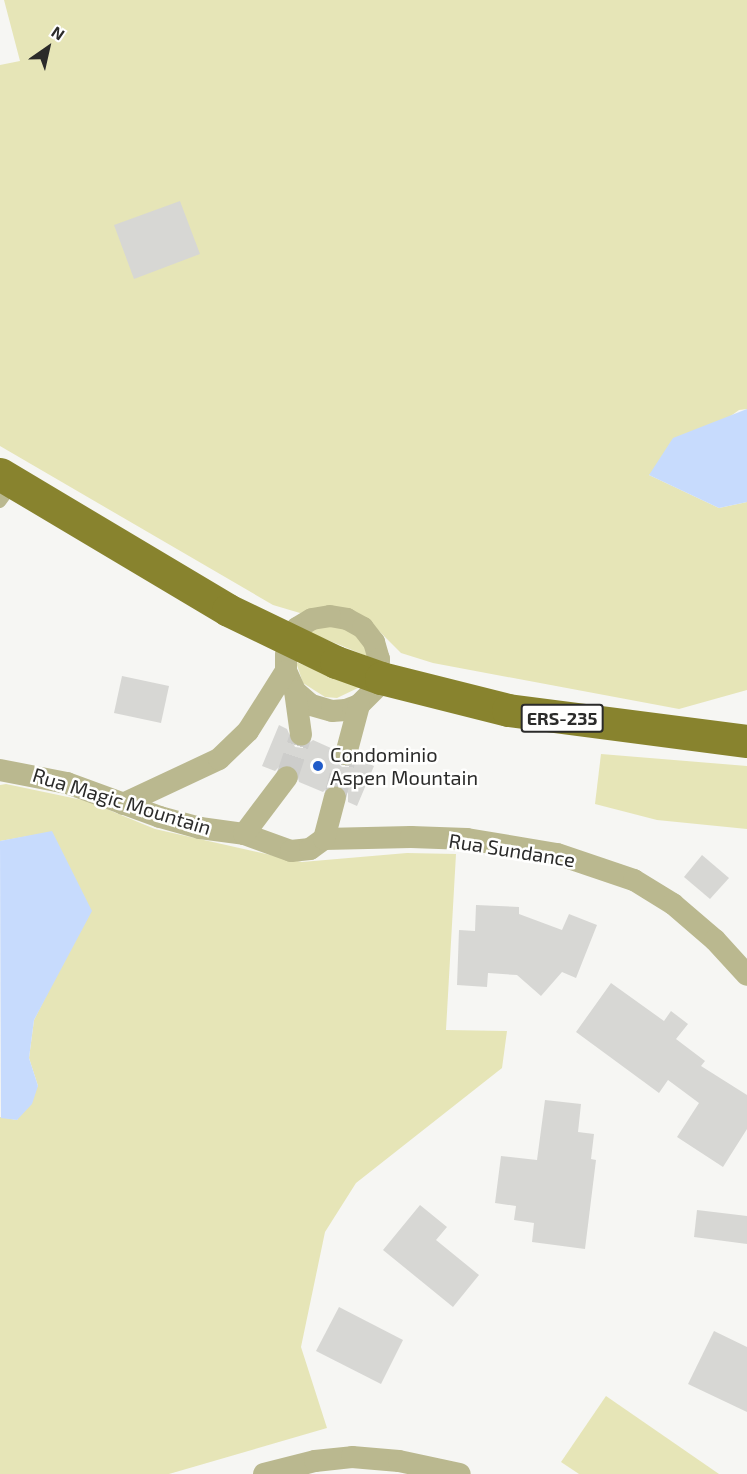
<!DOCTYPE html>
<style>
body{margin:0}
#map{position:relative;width:747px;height:1474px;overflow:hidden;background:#f6f6f3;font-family:"Exo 2",sans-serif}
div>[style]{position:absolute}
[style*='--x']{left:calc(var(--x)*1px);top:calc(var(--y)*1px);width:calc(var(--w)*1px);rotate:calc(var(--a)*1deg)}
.green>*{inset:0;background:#e6e5b7}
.water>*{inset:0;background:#c7dbfd}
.building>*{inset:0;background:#d7d7d4}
.minor-tunnel>*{height:22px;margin-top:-11px;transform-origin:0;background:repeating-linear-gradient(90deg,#cdcdcb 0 22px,transparent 0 33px)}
.service>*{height:12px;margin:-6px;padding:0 6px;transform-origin:6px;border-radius:6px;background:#bab88f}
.minor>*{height:22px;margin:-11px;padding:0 11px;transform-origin:11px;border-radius:11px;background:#bab88f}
.primary>*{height:33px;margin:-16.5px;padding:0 16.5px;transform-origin:16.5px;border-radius:16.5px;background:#88832e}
.dots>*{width:16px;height:16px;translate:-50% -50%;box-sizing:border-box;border:3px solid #fffffe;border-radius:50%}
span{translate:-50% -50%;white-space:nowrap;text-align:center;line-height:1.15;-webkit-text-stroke:5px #fffffe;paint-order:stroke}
.shield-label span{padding:2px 4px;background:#fffffe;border:2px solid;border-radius:4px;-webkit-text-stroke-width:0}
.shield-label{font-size:18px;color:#2b2b2a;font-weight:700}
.poi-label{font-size:20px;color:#2b2b2a}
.left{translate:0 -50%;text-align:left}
.street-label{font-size:20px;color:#2b2b2a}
.north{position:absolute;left:18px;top:18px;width:60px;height:60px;-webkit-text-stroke:4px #fffffe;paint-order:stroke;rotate:34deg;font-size:16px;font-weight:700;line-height:24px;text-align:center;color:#2b2b2a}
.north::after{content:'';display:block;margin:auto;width:21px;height:27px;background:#2b2b2a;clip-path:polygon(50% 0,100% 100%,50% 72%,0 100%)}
</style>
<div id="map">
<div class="green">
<div style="clip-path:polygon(4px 0,747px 0,747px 409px,739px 410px,649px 475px,719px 508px,747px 502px,747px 690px,679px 709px,433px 663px,401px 653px,368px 620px,328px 609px,300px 613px,273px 605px,0 446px,0 65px,20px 61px)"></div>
<div style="clip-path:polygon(341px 625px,361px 638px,369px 657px,308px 632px,320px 626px)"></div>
<div style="clip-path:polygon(296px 662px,360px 687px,337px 698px,325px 697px,303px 683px)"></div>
<div style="clip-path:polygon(601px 754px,747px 766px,747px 829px,657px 820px,595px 804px)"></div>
<div style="clip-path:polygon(6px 784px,87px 801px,155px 829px,302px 862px,407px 853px,456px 854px,446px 1030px,507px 1031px,502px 1068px,356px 1183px,325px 1232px,301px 1347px,327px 1428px,169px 1474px,0 1474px,0 1117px,17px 1120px,38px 1086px,29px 1058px,34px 1020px,51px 986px,52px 832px,0 841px,0 785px)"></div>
<div style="clip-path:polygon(606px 1396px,719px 1474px,579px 1474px,561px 1462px)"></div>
</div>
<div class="water">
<div style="clip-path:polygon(747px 409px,747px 502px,719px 508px,649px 475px,673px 438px)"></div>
<div style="clip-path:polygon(52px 831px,92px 911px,34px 1020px,29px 1058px,38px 1086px,32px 1104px,17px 1120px,1px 1118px,0 841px)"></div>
</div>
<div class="building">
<div style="clip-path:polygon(180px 201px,200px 254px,134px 279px,114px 225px)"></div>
<div style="clip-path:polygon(122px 676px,169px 686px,161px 723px,114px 713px)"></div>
<div style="clip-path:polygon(279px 725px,287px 729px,295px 747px,303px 748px,313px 740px,333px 749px,333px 758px,342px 767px,350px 767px,358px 759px,374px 766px,357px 806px,348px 802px,348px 793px,339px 784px,331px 784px,323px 792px,299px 782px,295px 766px,282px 764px,275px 771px,262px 766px)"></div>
<div style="clip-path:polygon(702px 855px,729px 878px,710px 899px,684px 877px)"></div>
<div style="clip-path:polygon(476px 905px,519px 907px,519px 914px,562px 930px,569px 914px,597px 925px,576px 978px,562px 972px,541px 996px,517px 975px,488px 973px,487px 987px,457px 985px,459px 930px,475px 931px)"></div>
<div style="clip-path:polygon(611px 983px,664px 1021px,671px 1011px,688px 1024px,676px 1039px,705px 1061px,701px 1066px,747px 1095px,747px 1129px,723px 1167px,677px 1137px,699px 1103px,668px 1080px,659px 1093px,576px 1032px)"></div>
<div style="clip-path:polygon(545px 1100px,581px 1104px,578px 1132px,594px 1134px,591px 1159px,596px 1160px,585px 1249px,532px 1242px,534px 1223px,514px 1220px,516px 1206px,495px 1203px,501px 1156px,537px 1160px)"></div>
<div style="clip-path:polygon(420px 1205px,447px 1227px,436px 1240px,479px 1275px,453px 1307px,383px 1250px)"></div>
<div style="clip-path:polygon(697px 1210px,747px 1216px,747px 1244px,694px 1237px)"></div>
<div style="clip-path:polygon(339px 1307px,403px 1340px,381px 1384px,316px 1351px)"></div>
<div style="clip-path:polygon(714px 1331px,747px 1347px,747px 1412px,688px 1384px)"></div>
</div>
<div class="minor-tunnel">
<div style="--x:287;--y:777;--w:44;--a:-71.6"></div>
<div style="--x:335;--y:797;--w:44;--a:-75.7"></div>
</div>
<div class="service">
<div style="--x:0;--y:502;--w:22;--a:-54"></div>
</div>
<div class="minor">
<div style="--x:330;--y:616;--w:17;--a:10"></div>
<div style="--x:347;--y:619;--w:18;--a:29"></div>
<div style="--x:363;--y:628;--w:18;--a:52"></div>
<div style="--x:374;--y:642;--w:18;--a:74"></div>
<div style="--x:379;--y:659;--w:27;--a:92"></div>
<div style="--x:378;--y:686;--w:27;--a:135"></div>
<div style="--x:359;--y:705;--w:14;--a:159"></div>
<div style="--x:346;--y:710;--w:14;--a:176"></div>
<div style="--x:332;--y:711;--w:22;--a:-164"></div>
<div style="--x:311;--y:705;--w:21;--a:-139"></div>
<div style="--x:295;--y:691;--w:22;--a:-114"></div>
<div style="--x:286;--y:671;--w:16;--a:-90"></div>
<div style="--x:286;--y:655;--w:29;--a:-68"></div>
<div style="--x:297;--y:628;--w:17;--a:-31"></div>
<div style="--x:312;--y:619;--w:18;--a:-9"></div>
<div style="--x:295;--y:691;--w:44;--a:82.2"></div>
<div style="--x:346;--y:754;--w:51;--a:-75.1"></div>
<div style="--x:0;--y:770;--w:68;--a:11"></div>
<div style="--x:67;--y:783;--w:99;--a:20.1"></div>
<div style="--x:160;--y:817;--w:41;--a:15.4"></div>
<div style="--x:200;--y:828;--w:44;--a:7.8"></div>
<div style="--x:244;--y:834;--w:50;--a:19.9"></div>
<div style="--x:291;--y:851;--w:19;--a:-6"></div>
<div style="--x:310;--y:849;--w:17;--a:-36"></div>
<div style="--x:324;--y:839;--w:87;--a:-1.3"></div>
<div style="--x:411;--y:837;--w:56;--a:2"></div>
<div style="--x:467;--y:839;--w:91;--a:9.5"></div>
<div style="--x:557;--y:854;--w:81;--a:18.7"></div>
<div style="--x:634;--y:880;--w:46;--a:31.6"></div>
<div style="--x:673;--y:904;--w:55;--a:40.6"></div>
<div style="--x:715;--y:940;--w:47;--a:47.6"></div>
<div style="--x:123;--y:804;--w:106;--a:-25.1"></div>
<div style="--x:219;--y:759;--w:40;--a:-44"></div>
<div style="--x:248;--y:731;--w:71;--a:-57.7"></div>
<div style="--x:244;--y:834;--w:71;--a:-53"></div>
<div style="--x:324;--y:839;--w:43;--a:-75.3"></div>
<div style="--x:264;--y:1474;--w:53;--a:-14.3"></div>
<div style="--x:315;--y:1461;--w:37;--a:-6"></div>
<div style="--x:352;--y:1457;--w:47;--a:4.9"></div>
<div style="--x:399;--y:1461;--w:62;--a:12"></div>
</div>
<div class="primary">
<div style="--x:0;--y:474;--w:265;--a:30.8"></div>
<div style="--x:228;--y:610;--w:120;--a:25.7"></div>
<div style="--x:336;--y:662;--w:48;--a:19.6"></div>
<div style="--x:381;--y:678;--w:131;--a:14.1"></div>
<div style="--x:508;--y:710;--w:241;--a:7.4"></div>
</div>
<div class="dots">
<div style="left:318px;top:766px;background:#215cc9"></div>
</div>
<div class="shield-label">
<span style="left:562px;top:718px">ERS-235</span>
</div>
<div class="poi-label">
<span class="left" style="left:330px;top:766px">Condominio<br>Aspen Mountain</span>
</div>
<div class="street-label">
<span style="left:122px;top:801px;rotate:17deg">Rua Magic Mountain</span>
<span style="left:512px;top:850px;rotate:9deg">Rua Sundance</span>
</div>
<div class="north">N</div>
</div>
